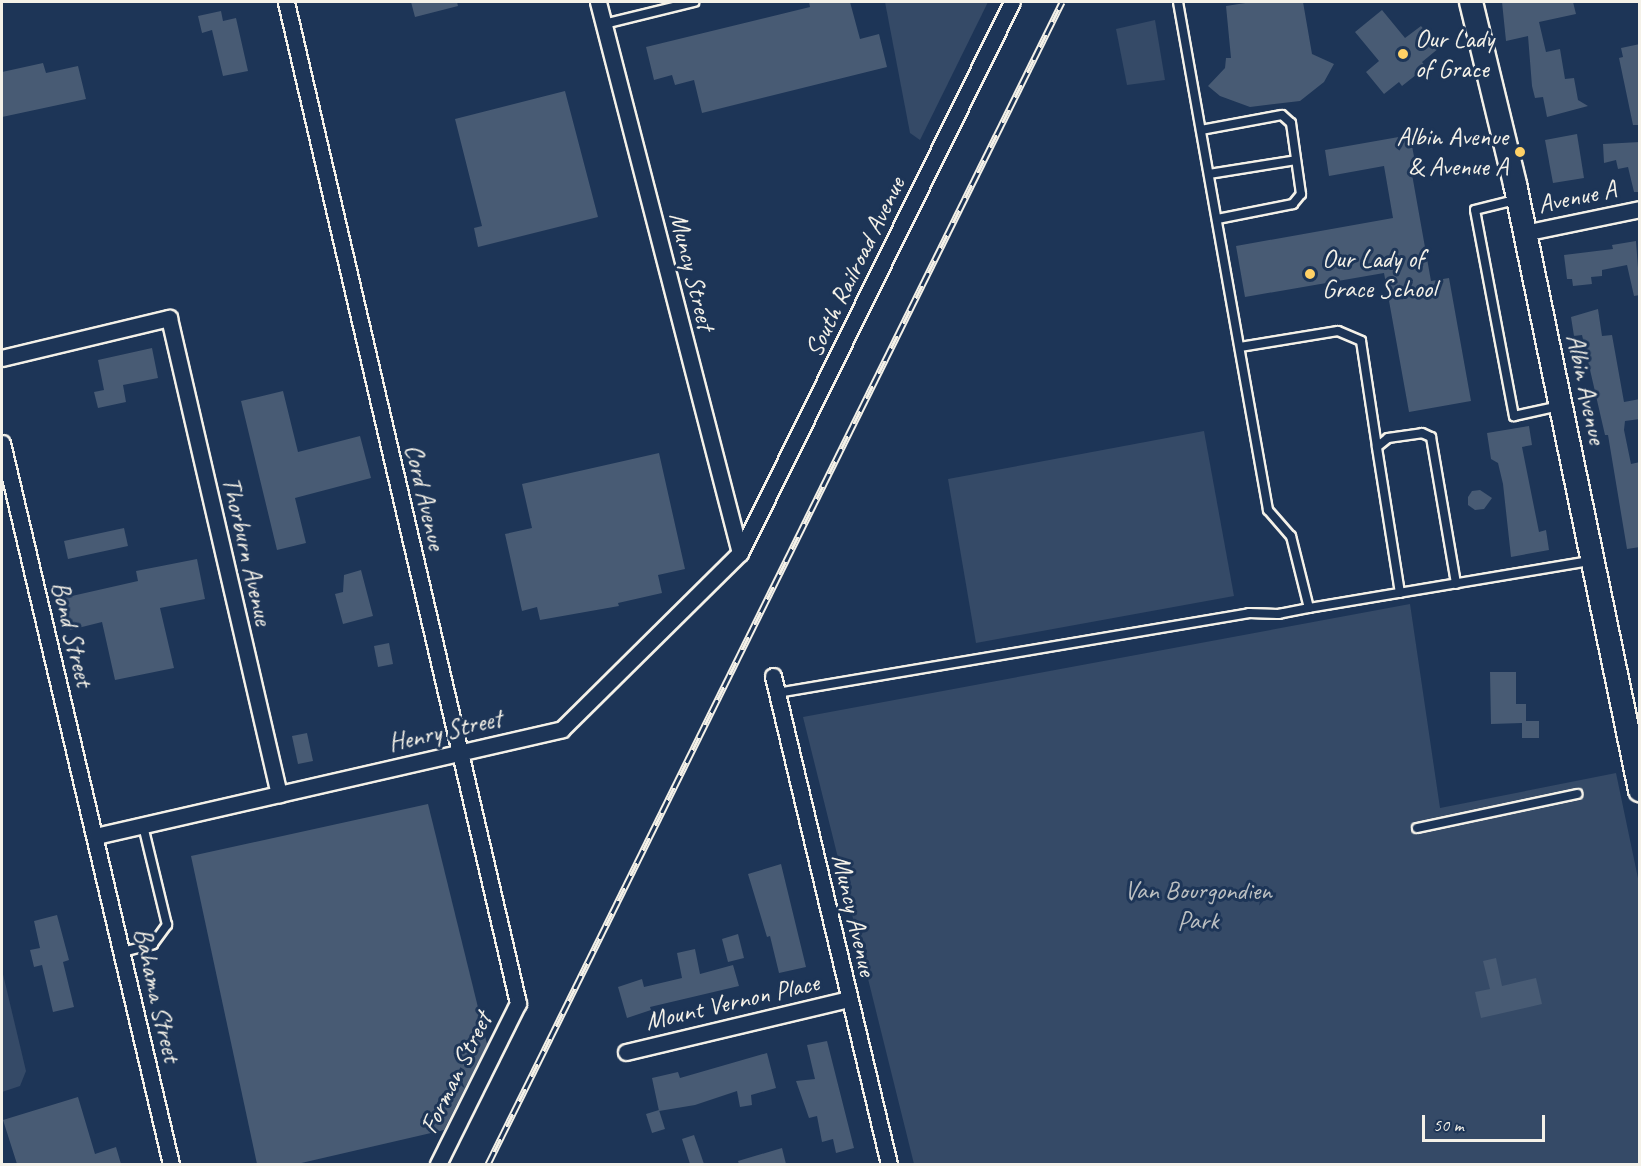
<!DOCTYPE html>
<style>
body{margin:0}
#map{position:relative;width:1641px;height:1166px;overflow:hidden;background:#1d3557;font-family:Caveat,sans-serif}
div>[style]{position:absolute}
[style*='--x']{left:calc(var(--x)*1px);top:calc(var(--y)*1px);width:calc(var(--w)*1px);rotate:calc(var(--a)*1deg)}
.green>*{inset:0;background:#354a67}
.building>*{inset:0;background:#485b74}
.roads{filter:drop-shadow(2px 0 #f4f1e8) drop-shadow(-2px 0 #f4f1e8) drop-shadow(0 2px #f4f1e8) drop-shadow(0 -2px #f4f1e8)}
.lane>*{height:8px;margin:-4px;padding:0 4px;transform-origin:4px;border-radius:4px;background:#1d3557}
.street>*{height:15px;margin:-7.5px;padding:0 7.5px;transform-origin:7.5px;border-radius:7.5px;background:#1d3557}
.secondary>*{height:22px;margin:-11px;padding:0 11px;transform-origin:11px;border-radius:11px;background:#1d3557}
.rail>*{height:7px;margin-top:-3.5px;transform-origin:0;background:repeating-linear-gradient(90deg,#1d3557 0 14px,#f4f1e8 0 28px);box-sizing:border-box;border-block:2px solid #f4f1e8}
.dots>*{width:16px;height:16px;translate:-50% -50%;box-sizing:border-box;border:3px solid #1d3557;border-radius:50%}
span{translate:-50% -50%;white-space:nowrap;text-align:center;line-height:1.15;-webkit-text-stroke:6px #1d3557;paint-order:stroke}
.poi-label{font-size:26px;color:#f4f1e8}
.left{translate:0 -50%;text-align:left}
.right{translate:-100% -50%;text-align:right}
.street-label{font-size:26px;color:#f4f1e8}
.park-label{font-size:26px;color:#bbbfc1}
.frame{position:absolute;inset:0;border:3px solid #f4f1e8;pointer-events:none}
.scale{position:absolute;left:1422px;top:1115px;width:123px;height:27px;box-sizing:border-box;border:3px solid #f4f1e8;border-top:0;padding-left:8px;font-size:18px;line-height:21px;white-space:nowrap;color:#f4f1e8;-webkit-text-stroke:4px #1d3557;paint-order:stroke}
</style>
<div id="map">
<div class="green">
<div style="clip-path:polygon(885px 2px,988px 2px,920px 140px,910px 133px)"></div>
<div style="clip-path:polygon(1155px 20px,1165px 80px,1127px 85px,1116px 29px)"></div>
<div style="clip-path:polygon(1204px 431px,1234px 596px,976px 643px,948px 479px)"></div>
<div style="clip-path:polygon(1410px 604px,1440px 808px,1616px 773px,1639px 883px,1639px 1164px,914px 1164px,803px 717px)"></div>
<div style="clip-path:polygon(2px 970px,26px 1071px,20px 1086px,2px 1092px)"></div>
</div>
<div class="building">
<div style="clip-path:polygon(411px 2px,457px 2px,458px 6px,415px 17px)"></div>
<div style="clip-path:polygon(809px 2px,850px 2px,860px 39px,879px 34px,887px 67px,702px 113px,694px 80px,675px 85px,672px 75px,654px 80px,646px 47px,810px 7px)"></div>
<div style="clip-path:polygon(1252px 2px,1303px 2px,1312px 54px,1334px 64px,1324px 82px,1300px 101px,1250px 107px,1220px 96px,1208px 86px,1225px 68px,1226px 58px,1231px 58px,1226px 6px)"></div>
<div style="clip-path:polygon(1502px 2px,1573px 2px,1576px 14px,1539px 22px,1546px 52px,1560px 49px,1565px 79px,1574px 78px,1578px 100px,1588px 106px,1547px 117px,1543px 97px,1535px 98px,1532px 86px,1528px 36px,1506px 41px)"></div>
<div style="clip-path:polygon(1382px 10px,1405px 38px,1421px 26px,1439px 48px,1422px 62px,1426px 67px,1402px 86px,1399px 82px,1384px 94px,1366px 72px,1379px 61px,1355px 32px)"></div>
<div style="clip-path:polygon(221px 11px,223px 21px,236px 18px,248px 71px,223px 76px,212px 30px,202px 33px,198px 16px)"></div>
<div style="clip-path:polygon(1640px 44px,1640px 125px,1633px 125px,1619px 58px,1623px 57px,1621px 48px)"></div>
<div style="clip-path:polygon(43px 63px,46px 73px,78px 66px,86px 99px,2px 117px,2px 72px)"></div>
<div style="clip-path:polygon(565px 91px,598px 217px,478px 247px,474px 228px,482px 226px,455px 119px)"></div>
<div style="clip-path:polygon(1577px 134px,1584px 178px,1553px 183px,1545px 140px)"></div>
<div style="clip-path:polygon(1410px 135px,1415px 162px,1410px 163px,1431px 281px,1449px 278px,1471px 401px,1409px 412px,1384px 273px,1245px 297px,1236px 246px,1393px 218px,1384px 166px,1329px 176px,1325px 150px)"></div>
<div style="clip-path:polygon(1640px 142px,1640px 192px,1634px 192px,1628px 167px,1618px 169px,1616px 160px,1604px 163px,1603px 144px)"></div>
<div style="clip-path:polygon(1636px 241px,1640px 295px,1634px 296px,1627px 265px,1602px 270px,1602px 276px,1591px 277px,1592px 284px,1573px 286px,1572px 279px,1567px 279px,1564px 255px,1613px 249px,1612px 245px)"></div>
<div style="clip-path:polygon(1598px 309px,1602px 336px,1612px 335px,1624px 402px,1640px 399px,1640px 419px,1625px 421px,1624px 430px,1631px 464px,1640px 462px,1640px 547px,1627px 549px,1608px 435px,1605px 435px,1582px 335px,1574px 336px,1571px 317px)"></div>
<div style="clip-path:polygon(152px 348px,158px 378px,123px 385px,126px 402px,98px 408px,94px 392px,104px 390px,98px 360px)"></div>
<div style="clip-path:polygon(283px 391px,298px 452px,360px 436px,371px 478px,295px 498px,306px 543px,277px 550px,241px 401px)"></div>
<div style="clip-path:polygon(1529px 426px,1532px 445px,1522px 447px,1539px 532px,1546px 530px,1549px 550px,1511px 557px,1503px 484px,1498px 463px,1491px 459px,1487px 433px)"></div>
<div style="clip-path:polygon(659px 453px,685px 569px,658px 575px,662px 593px,618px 603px,619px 606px,540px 620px,537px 607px,522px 611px,505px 534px,532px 528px,522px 484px)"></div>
<div style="clip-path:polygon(1480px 490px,1492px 498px,1484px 509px,1475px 510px,1468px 505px,1468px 497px,1472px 491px)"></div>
<div style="clip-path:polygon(124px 528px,128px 546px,68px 559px,64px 541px)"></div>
<div style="clip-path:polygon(197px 559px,205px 599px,160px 608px,174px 668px,115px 680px,102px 622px,70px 630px,63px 598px,138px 581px,136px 571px)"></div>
<div style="clip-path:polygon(361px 570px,373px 616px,343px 624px,335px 594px,343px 592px,344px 575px)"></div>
<div style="clip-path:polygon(389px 643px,393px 664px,378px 667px,374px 646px)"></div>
<div style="clip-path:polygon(1490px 672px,1516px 672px,1516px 704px,1526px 704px,1526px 721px,1539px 721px,1539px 738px,1522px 738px,1522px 723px,1491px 724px)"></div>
<div style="clip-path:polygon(307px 733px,313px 761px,298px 764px,292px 736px)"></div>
<div style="clip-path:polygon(428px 804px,487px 1044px,444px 1130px,297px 1164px,257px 1164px,191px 856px)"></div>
<div style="clip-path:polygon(781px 864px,806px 967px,779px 973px,770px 936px,767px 937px,748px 874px)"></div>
<div style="clip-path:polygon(57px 915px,69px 960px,63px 962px,74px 1007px,53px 1012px,42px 965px,34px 967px,30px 950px,40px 948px,34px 921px)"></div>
<div style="clip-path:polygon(738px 934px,744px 958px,728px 962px,722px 939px)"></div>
<div style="clip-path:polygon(695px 949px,700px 974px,733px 965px,739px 986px,650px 1007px,651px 1010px,627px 1018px,618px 987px,642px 979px,644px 987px,682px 978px,677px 953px)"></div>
<div style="clip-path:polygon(1496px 958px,1502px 986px,1536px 978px,1542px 1004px,1481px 1018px,1475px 992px,1490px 989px,1483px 961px)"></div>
<div style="clip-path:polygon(827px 1041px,854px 1148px,836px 1153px,833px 1139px,822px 1142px,817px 1116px,809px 1118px,796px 1081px,815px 1079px,807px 1045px)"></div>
<div style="clip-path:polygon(767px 1053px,776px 1088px,751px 1095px,752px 1105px,740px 1107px,737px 1091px,695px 1105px,659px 1111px,652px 1078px,678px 1072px,680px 1078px)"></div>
<div style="clip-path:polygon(78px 1097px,95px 1154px,116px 1147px,121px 1164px,17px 1164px,3px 1120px)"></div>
<div style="clip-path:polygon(659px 1110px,665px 1129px,652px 1133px,646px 1114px)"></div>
<div style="clip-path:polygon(694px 1135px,704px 1164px,690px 1164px,682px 1139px)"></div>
<div style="clip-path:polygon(782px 1148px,786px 1164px,739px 1164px,738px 1161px)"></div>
</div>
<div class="roads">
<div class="lane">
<div style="--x:1178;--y:2;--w:516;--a:79.95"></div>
<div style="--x:1268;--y:510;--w:35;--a:49"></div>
<div style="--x:1291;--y:536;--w:74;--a:76"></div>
<div style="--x:1309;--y:608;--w:285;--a:-9.5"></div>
<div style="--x:604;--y:24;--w:93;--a:-13.7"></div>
<div style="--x:1201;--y:130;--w:82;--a:-10.5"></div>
<div style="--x:1282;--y:115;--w:12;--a:42"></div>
<div style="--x:1291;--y:123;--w:72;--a:82"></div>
<div style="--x:1301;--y:194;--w:13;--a:129"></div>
<div style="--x:1293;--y:204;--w:77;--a:168.8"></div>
<div style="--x:1209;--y:174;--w:88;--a:-9.1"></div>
<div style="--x:1515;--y:200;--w:41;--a:166"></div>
<div style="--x:1475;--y:210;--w:210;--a:79.3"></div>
<div style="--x:1514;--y:416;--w:46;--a:-12.5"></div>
<div style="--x:1240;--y:347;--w:99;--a:-9.3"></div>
<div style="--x:1338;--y:331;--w:25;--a:23"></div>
<div style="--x:1361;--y:341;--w:107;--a:81.4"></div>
<div style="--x:1400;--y:593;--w:148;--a:-99"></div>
<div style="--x:1377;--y:447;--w:14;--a:-39"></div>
<div style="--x:1388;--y:438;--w:34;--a:-8"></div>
<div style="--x:1422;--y:433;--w:10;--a:24"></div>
<div style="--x:1431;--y:437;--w:149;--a:80.3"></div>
<div style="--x:777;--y:693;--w:479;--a:-9.6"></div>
<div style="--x:1249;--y:613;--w:29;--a:2"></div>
<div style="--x:1278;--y:614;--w:32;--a:-11"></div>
<div style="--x:1417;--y:828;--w:164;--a:-12"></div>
<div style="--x:122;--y:952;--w:32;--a:-14"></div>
<div style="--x:153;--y:944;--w:24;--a:-54"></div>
<div style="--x:167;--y:925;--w:102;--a:-103.6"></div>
</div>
<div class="street">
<div style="--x:286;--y:2;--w:1028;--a:76.95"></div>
<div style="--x:518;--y:1003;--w:180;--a:116.4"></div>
<div style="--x:598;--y:2;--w:569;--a:75.55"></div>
<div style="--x:1524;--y:233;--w:118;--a:-11.7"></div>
<div style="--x:2;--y:358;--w:172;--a:-13.5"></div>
<div style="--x:169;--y:318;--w:489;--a:77"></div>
<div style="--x:2;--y:443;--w:741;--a:76.81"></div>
<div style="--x:773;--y:676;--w:502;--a:76.63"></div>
<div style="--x:96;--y:836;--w:478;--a:-12.9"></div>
<div style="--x:562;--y:729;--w:250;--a:-44.7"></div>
<div style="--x:740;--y:553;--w:614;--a:-63.73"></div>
<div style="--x:626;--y:1052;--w:229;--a:-13.4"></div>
</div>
<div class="secondary">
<div style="--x:1471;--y:2;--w:187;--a:76.4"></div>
<div style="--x:1515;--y:184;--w:619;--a:78.35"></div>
</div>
</div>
<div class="rail">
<div style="--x:488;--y:1164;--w:1296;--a:-63.71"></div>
</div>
<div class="dots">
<div style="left:1403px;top:54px;background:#ffd166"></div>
<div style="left:1520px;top:152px;background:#ffd166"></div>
<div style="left:1310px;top:274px;background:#ffd166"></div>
</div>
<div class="poi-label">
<span class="left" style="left:1415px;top:54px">Our Lady<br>of Grace</span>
<span class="right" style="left:1508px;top:152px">Albin Avenue<br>&amp; Avenue A</span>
<span class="left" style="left:1322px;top:274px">Our Lady of<br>Grace School</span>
</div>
<div class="street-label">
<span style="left:1577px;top:197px;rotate:-12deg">Avenue A</span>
<span style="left:855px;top:267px;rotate:-64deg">South Railroad Avenue</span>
<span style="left:692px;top:271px;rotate:76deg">Muncy Street</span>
<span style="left:1586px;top:389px;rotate:78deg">Albin Avenue</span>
<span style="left:425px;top:497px;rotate:77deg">Cord Avenue</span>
<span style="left:247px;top:551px;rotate:77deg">Thorburn Avenue</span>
<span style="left:72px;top:634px;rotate:76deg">Bond Street</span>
<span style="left:445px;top:731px;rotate:-13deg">Henry Street</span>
<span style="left:854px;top:915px;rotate:77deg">Muncy Avenue</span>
<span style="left:157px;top:995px;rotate:77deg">Bahama Street</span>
<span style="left:732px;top:1002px;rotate:-13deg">Mount Vernon Place</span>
<span style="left:456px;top:1073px;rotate:-64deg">Forman Street</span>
</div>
<div class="park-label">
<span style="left:1198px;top:906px">Van Bourgondien<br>Park</span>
</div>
<div class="frame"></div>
<div class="scale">50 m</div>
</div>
